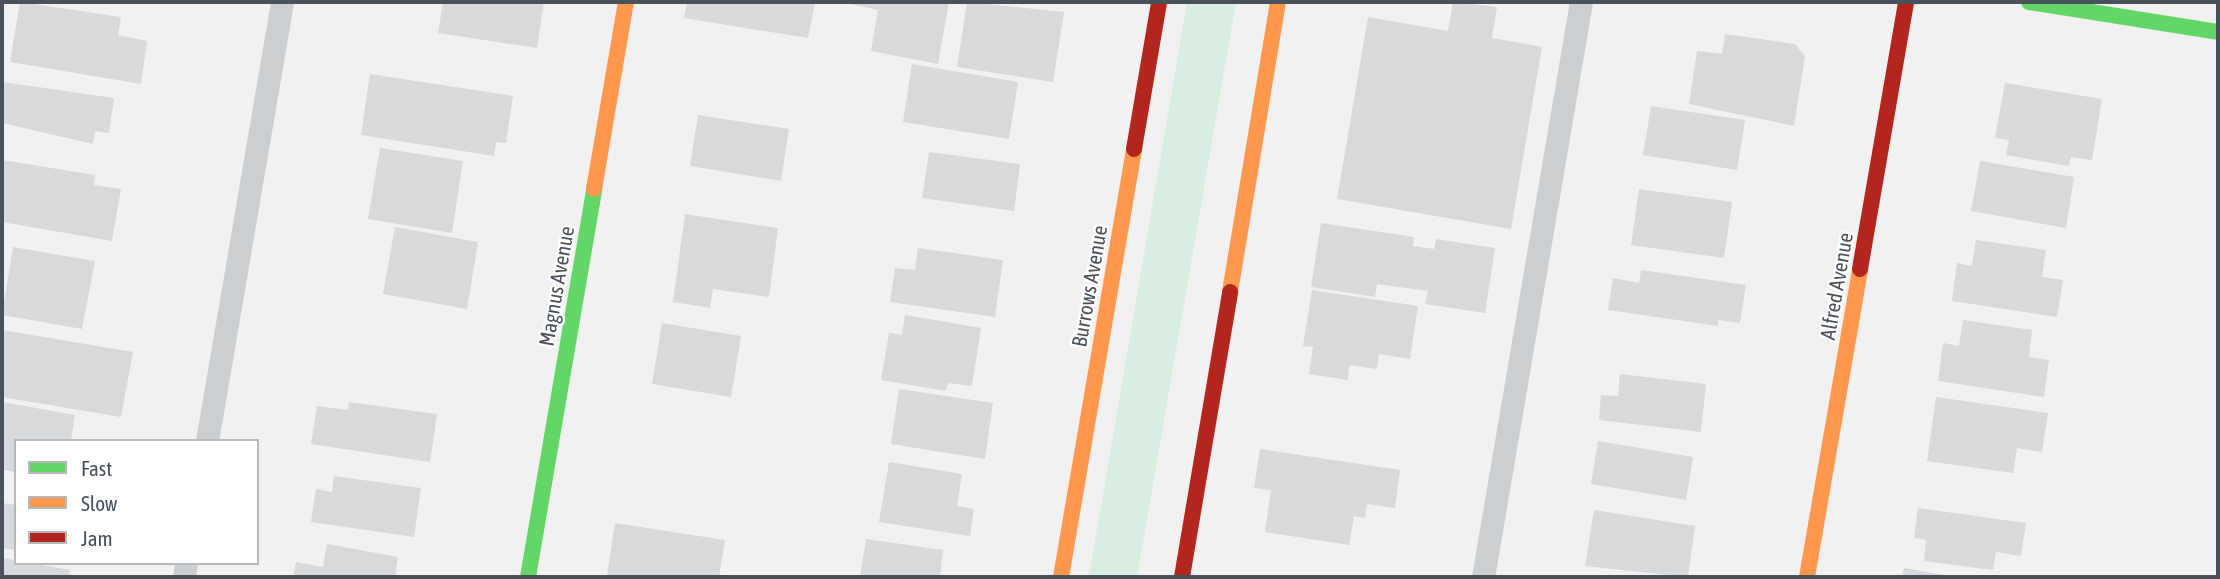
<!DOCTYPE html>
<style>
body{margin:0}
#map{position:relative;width:2220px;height:579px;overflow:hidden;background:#f1f1f1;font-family:"Asap Condensed",sans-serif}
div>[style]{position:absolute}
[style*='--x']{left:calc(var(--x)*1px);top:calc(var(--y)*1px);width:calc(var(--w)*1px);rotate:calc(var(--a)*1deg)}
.green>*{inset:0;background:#d7eee1}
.building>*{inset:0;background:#d8d9db}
.lane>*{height:23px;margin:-11.5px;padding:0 11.5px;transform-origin:11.5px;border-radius:11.5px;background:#cccfd1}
.fast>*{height:16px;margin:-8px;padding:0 8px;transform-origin:8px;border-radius:8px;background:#63d668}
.slow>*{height:16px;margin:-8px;padding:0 8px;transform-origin:8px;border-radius:8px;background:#ff974d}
.jam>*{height:16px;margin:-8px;padding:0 8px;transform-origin:8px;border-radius:8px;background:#b3261e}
span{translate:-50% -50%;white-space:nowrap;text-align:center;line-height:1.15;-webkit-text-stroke:5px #fff;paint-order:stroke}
.street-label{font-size:21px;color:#49525b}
.frame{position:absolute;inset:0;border:4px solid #49525b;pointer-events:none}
.legend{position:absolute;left:14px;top:439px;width:245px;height:126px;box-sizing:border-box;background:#fff;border:2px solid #b6babd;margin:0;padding:9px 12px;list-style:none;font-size:21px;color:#49525b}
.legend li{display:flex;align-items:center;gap:14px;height:35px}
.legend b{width:35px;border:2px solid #b6babd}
</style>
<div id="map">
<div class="green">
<div style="clip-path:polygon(1187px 2px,1236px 2px,1137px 577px,1089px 577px)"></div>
</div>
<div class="building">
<div style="clip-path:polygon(20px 2px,121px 17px,118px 35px,147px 41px,141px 84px,10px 62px)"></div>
<div style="clip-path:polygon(443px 2px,544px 2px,537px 48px,438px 33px)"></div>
<div style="clip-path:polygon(687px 2px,815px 2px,808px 38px,684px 18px)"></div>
<div style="clip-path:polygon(841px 2px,949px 2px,938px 64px,871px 51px,878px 10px)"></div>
<div style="clip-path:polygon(967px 2px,1064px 12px,1053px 82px,957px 67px)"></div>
<div style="clip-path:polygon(1453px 2px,1497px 7px,1492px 38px,1542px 47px,1511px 229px,1337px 199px,1368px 17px,1448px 31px)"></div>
<div style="clip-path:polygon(1725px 34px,1795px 44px,1805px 56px,1794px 126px,1689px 104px,1697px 51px,1722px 54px)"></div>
<div style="clip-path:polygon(912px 64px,1018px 82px,1009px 139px,903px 122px)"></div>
<div style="clip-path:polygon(370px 74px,513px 96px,506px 143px,496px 142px,494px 156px,361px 135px)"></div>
<div style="clip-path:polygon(3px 82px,114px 98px,109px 133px,95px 131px,93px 144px,2px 123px)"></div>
<div style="clip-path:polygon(2005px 83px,2102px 99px,2092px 160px,2071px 157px,2069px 166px,2006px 155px,2009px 140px,1995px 138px)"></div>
<div style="clip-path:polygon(1651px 106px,1745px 120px,1737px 170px,1643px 155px)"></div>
<div style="clip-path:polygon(698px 115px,789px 129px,781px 181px,690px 166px)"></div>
<div style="clip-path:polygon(380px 148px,463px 161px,452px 233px,368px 219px)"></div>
<div style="clip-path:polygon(929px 152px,1020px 164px,1014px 211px,922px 198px)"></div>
<div style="clip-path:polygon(2px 160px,95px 175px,94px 185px,121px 189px,112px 241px,2px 222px)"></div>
<div style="clip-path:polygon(1980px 161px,2074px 177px,2066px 228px,1971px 211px)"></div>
<div style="clip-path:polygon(1639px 189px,1732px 202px,1724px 258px,1631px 245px)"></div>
<div style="clip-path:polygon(685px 214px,778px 228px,769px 297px,713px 289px,710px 308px,673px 302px)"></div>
<div style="clip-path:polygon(1321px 223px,1414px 237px,1413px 246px,1434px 249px,1436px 239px,1495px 248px,1485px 313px,1425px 304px,1428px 291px,1377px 284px,1375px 297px,1311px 287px)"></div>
<div style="clip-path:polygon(395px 227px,478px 242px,467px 309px,383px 294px)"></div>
<div style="clip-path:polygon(1976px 240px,2046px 250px,2042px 277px,2063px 280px,2057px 317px,1952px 301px,1957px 263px,1972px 266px)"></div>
<div style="clip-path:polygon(13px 247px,95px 261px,82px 329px,2px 315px)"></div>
<div style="clip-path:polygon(918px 248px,1003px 260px,995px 317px,890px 302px,895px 268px,915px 270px)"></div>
<div style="clip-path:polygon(1641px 270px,1746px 285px,1740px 323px,1718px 320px,1718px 326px,1608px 310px,1613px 278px,1639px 283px)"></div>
<div style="clip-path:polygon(1312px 290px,1418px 306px,1410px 359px,1379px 354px,1377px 369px,1349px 365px,1348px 380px,1309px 374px,1313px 347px,1303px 346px)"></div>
<div style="clip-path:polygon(905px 315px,981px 328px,972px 386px,948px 383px,946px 391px,881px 380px,889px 333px,902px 335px)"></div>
<div style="clip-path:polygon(1963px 320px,2032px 330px,2029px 357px,2049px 360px,2044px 397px,1938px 381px,1943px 343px,1959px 346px)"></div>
<div style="clip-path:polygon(662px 323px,741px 336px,731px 397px,652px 384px)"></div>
<div style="clip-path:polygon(2px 330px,133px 352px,121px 417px,2px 397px)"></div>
<div style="clip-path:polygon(1620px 374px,1706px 384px,1701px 432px,1599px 420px,1601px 395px,1618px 396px)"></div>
<div style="clip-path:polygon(899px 389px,993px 403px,985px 459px,891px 444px)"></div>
<div style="clip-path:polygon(1936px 397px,2048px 413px,2042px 452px,2017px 448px,2013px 473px,1927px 461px)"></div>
<div style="clip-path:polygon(2px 402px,75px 415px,71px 441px,16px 441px,16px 472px,2px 470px)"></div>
<div style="clip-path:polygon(349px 402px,437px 414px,430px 462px,311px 444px,317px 406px,348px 410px)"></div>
<div style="clip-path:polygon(1598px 441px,1693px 457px,1686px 500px,1591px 484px)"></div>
<div style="clip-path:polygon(1260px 449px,1400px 470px,1395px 508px,1367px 504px,1365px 518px,1354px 516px,1349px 545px,1265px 532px,1271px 490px,1254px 488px)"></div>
<div style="clip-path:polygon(889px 462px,962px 474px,957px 506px,974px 509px,970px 536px,879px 522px)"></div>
<div style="clip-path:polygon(334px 476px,421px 488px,414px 537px,311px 522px,316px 489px,332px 492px)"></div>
<div style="clip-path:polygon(2px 503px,16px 505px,16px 550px,2px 548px)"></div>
<div style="clip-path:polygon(1918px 508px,2026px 523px,2021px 556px,1996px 552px,1993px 570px,1924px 561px,1926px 540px,1914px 538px)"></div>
<div style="clip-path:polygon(1594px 510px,1695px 526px,1688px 577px,1585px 566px)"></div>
<div style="clip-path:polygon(615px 523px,725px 540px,719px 577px,607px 575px)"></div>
<div style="clip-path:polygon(866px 539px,943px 550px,940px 577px,860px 577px)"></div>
<div style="clip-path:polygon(327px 544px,398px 557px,395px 577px,293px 577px,296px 562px,323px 567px)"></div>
<div style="clip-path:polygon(2px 558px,70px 570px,69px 577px,2px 577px)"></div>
<div style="clip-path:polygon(1904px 568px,1950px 576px,1949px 577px,1902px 577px)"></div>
</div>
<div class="lane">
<div style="--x:207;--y:441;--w:445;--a:-80.3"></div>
<div style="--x:184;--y:577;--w:14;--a:-82"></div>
<div style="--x:1483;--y:577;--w:583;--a:-80.33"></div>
</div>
<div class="fast">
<div style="--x:2029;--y:2;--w:191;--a:9"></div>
<div style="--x:528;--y:577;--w:394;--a:-80.3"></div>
</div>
<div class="slow">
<div style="--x:594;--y:189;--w:190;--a:-80.3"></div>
<div style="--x:1230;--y:292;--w:294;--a:-80.6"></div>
<div style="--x:1061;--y:577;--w:434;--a:-80.3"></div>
<div style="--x:1807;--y:577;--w:313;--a:-80.2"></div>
</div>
<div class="jam">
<div style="--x:1134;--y:149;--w:149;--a:-80.3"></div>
<div style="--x:1860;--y:269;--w:271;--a:-80.2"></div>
<div style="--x:1182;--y:577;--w:289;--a:-80.4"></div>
</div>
<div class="street-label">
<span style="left:556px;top:286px;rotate:-80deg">Magnus Avenue</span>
<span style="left:1089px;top:286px;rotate:-80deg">Burrows Avenue</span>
<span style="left:1836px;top:286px;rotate:-80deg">Alfred Avenue</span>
</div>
<div class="frame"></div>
<ul class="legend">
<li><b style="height:9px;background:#63d668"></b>Fast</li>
<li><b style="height:9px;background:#ff974d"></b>Slow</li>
<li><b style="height:9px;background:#b3261e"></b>Jam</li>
</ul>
</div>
